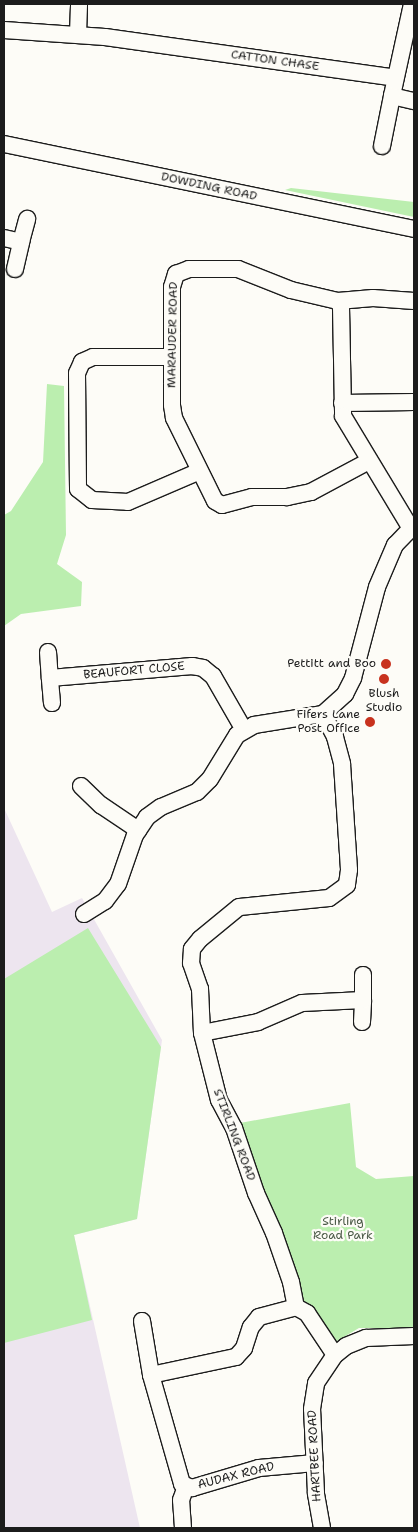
<!DOCTYPE html>
<style>
body{margin:0}
#map{position:relative;width:418px;height:1532px;overflow:hidden;background:#fdfcf7;font-family:"Shantell Sans",sans-serif}
div>[style]{position:absolute}
[style*='--x']{left:calc(var(--x)*1px);top:calc(var(--y)*1px);width:calc(var(--w)*1px);rotate:calc(var(--a)*1deg)}
.built>*{inset:0;background:#ede5ef}
.green>*{inset:0;background:#bbeeaf}
.roads{filter:drop-shadow(1px 0 #1c1c1c) drop-shadow(-1px 0 #1c1c1c) drop-shadow(0 1px #1c1c1c) drop-shadow(0 -1px #1c1c1c)}
.minor>*{height:16px;margin:-8px;padding:0 8px;transform-origin:8px;border-radius:8px;background:#fdfcf7}
.dots>*{width:14px;height:14px;translate:-50% -50%;box-sizing:border-box;border:2px solid #fdfcf7;border-radius:50%}
span{translate:-50% -50%;white-space:nowrap;text-align:center;line-height:1.15;-webkit-text-stroke:4.5px #fdfcf7;paint-order:stroke}
.street-label{font-size:12px;color:#1c1c1c}
.poi-label{font-size:12px;color:#1c1c1c}
.right{translate:-100% -50%;text-align:right}
.park-label{font-size:12px;color:#4c5b48}
.frame{position:absolute;inset:0;border:5px solid #1c1c1c;pointer-events:none}
</style>
<div id="map">
<div class="built">
<div style="clip-path:polygon(4px 808px,52px 912px,82px 898px,162px 1040px,137px 1219px,74px 1235px,140px 1528px,4px 1528px)"></div>
</div>
<div class="green">
<div style="clip-path:polygon(291px 188px,414px 202px,414px 217px,285px 190px)"></div>
<div style="clip-path:polygon(47px 384px,64px 386px,66px 535px,57px 564px,82px 582px,81px 606px,21px 614px,4px 626px,4px 515px,11px 511px,43px 462px)"></div>
<div style="clip-path:polygon(88px 928px,161px 1047px,137px 1219px,74px 1235px,92px 1320px,4px 1343px,4px 979px)"></div>
<div style="clip-path:polygon(350px 1103px,356px 1167px,376px 1179px,414px 1176px,414px 1328px,359px 1328px,337px 1341px,328px 1337px,304px 1302px,240px 1123px)"></div>
</div>
<div class="roads">
<div class="minor">
<div style="--x:412;--y:4;--w:94;--a:102.3"></div>
<div style="--x:392;--y:96;--w:23;--a:13"></div>
<div style="--x:4;--y:30;--w:101;--a:4"></div>
<div style="--x:105;--y:37;--w:293;--a:8"></div>
<div style="--x:78;--y:34;--w:30;--a:-88"></div>
<div style="--x:4;--y:144;--w:419;--a:11.7"></div>
<div style="--x:382;--y:146;--w:51;--a:-78.7"></div>
<div style="--x:4;--y:238;--w:17;--a:13"></div>
<div style="--x:21;--y:242;--w:24;--a:-75"></div>
<div style="--x:15;--y:269;--w:28;--a:-77"></div>
<div style="--x:338;--y:301;--w:35;--a:-5"></div>
<div style="--x:373;--y:298;--w:41;--a:4.2"></div>
<div style="--x:172;--y:357;--w:79;--a:180"></div>
<div style="--x:93;--y:357;--w:12;--a:156"></div>
<div style="--x:82;--y:362;--w:12;--a:114"></div>
<div style="--x:77;--y:373;--w:116;--a:89.5"></div>
<div style="--x:78;--y:489;--w:18;--a:38"></div>
<div style="--x:92;--y:500;--w:36;--a:3"></div>
<div style="--x:128;--y:502;--w:78;--a:-23.3"></div>
<div style="--x:342;--y:403;--w:72;--a:-0.8"></div>
<div style="--x:369;--y:461;--w:66;--a:151.9"></div>
<div style="--x:311;--y:492;--w:25;--a:168"></div>
<div style="--x:287;--y:497;--w:35;--a:180"></div>
<div style="--x:252;--y:497;--w:31;--a:165"></div>
<div style="--x:222;--y:505;--w:8;--a:-150"></div>
<div style="--x:215;--y:501;--w:93;--a:-116.3"></div>
<div style="--x:174;--y:418;--w:13;--a:-99"></div>
<div style="--x:172;--y:405;--w:118;--a:-90"></div>
<div style="--x:172;--y:287;--w:14;--a:-73"></div>
<div style="--x:176;--y:274;--w:14;--a:-21"></div>
<div style="--x:189;--y:269;--w:49;--a:0"></div>
<div style="--x:238;--y:269;--w:57;--a:21.6"></div>
<div style="--x:291;--y:290;--w:48;--a:13.2"></div>
<div style="--x:338;--y:301;--w:7;--a:63"></div>
<div style="--x:341;--y:307;--w:109;--a:88.9"></div>
<div style="--x:343;--y:416;--w:130;--a:58.9"></div>
<div style="--x:48;--y:652;--w:26;--a:86"></div>
<div style="--x:52;--y:703;--w:25;--a:-95"></div>
<div style="--x:50;--y:678;--w:143;--a:-4.8"></div>
<div style="--x:192;--y:666;--w:11;--a:10"></div>
<div style="--x:203;--y:668;--w:13;--a:39"></div>
<div style="--x:213;--y:676;--w:62;--a:60.1"></div>
<div style="--x:323;--y:714;--w:26;--a:62"></div>
<div style="--x:335;--y:737;--w:28;--a:75"></div>
<div style="--x:342;--y:764;--w:106;--a:86.2"></div>
<div style="--x:349;--y:870;--w:15;--a:98"></div>
<div style="--x:347;--y:885;--w:22;--a:144"></div>
<div style="--x:329;--y:898;--w:90;--a:174.3"></div>
<div style="--x:239;--y:907;--w:50;--a:140.6"></div>
<div style="--x:200;--y:939;--w:13;--a:129"></div>
<div style="--x:192;--y:949;--w:14;--a:94"></div>
<div style="--x:191;--y:963;--w:28;--a:71"></div>
<div style="--x:200;--y:989;--w:44;--a:87.4"></div>
<div style="--x:202;--y:1033;--w:69;--a:75.8"></div>
<div style="--x:219;--y:1100;--w:32;--a:62"></div>
<div style="--x:234;--y:1128;--w:69;--a:71.3"></div>
<div style="--x:256;--y:1193;--w:44;--a:65.8"></div>
<div style="--x:274;--y:1233;--w:52;--a:70.9"></div>
<div style="--x:291;--y:1282;--w:25;--a:79"></div>
<div style="--x:296;--y:1307;--w:13;--a:29"></div>
<div style="--x:307;--y:1313;--w:50;--a:56.3"></div>
<div style="--x:81;--y:786;--w:28;--a:44"></div>
<div style="--x:101;--y:805;--w:45;--a:34"></div>
<div style="--x:84;--y:914;--w:25;--a:-32"></div>
<div style="--x:105;--y:901;--w:21;--a:-53"></div>
<div style="--x:118;--y:884;--w:52;--a:-70.9"></div>
<div style="--x:135;--y:835;--w:22;--a:-56"></div>
<div style="--x:147;--y:817;--w:17;--a:-36"></div>
<div style="--x:161;--y:807;--w:39;--a:-23"></div>
<div style="--x:197;--y:792;--w:18;--a:-45"></div>
<div style="--x:210;--y:779;--w:52;--a:-58.5"></div>
<div style="--x:237;--y:735;--w:20;--a:-30"></div>
<div style="--x:254;--y:725;--w:70;--a:-9.1"></div>
<div style="--x:323;--y:714;--w:30;--a:-42"></div>
<div style="--x:345;--y:694;--w:18;--a:-63"></div>
<div style="--x:353;--y:678;--w:94;--a:-75.2"></div>
<div style="--x:377;--y:587;--w:46;--a:-66.8"></div>
<div style="--x:395;--y:545;--w:28;--a:-46"></div>
<div style="--x:362;--y:1022;--w:22;--a:-87"></div>
<div style="--x:202;--y:1033;--w:57;--a:-11.1"></div>
<div style="--x:258;--y:1022;--w:48;--a:-23.4"></div>
<div style="--x:302;--y:1003;--w:61;--a:-2.8"></div>
<div style="--x:363;--y:1000;--w:25;--a:-90"></div>
<div style="--x:142;--y:1321;--w:55;--a:80.5"></div>
<div style="--x:151;--y:1375;--w:113;--a:74.1"></div>
<div style="--x:182;--y:1484;--w:11;--a:22"></div>
<div style="--x:192;--y:1488;--w:70;--a:-16.6"></div>
<div style="--x:259;--y:1468;--w:56;--a:-5.1"></div>
<div style="--x:151;--y:1375;--w:87;--a:-12"></div>
<div style="--x:236;--y:1357;--w:12;--a:-48"></div>
<div style="--x:244;--y:1348;--w:22;--a:-72"></div>
<div style="--x:251;--y:1327;--w:13;--a:-51"></div>
<div style="--x:259;--y:1317;--w:38;--a:-15"></div>
<div style="--x:183;--y:1528;--w:28;--a:-94"></div>
<div style="--x:181;--y:1500;--w:15;--a:-70"></div>
<div style="--x:322;--y:1528;--w:36;--a:-100"></div>
<div style="--x:316;--y:1493;--w:84;--a:-92.7"></div>
<div style="--x:312;--y:1409;--w:26;--a:-81"></div>
<div style="--x:316;--y:1383;--w:34;--a:-56"></div>
<div style="--x:335;--y:1355;--w:14;--a:-39"></div>
<div style="--x:346;--y:1346;--w:22;--a:-22"></div>
<div style="--x:366;--y:1338;--w:48;--a:-2.4"></div>
</div>
</div>
<div class="dots">
<div style="left:386px;top:664px;background:#c8321e"></div>
<div style="left:384px;top:679px;background:#c8321e"></div>
<div style="left:370px;top:722px;background:#c8321e"></div>
</div>
<div class="street-label">
<span style="left:275px;top:61px;rotate:8deg">CATTON CHASE</span>
<span style="left:209px;top:187px;rotate:12deg">DOWDING ROAD</span>
<span style="left:173px;top:335px;rotate:-89deg">MARAUDER ROAD</span>
<span style="left:134px;top:671px;rotate:-5deg">BEAUFORT CLOSE</span>
<span style="left:234px;top:1135px;rotate:69deg">STIRLING ROAD</span>
<span style="left:315px;top:1456px;rotate:-93deg">HARTBEE ROAD</span>
<span style="left:236px;top:1476px;rotate:-14deg">AUDAX ROAD</span>
</div>
<div class="poi-label">
<span class="right" style="left:376px;top:664px">Pettitt and Boo</span>
<span style="left:384px;top:701px">Blush<br>Studio</span>
<span class="right" style="left:360px;top:722px">Fifers Lane<br>Post Office</span>
</div>
<div class="park-label">
<span style="left:343px;top:1229px">Stirling<br>Road Park</span>
</div>
<div class="frame"></div>
</div>
